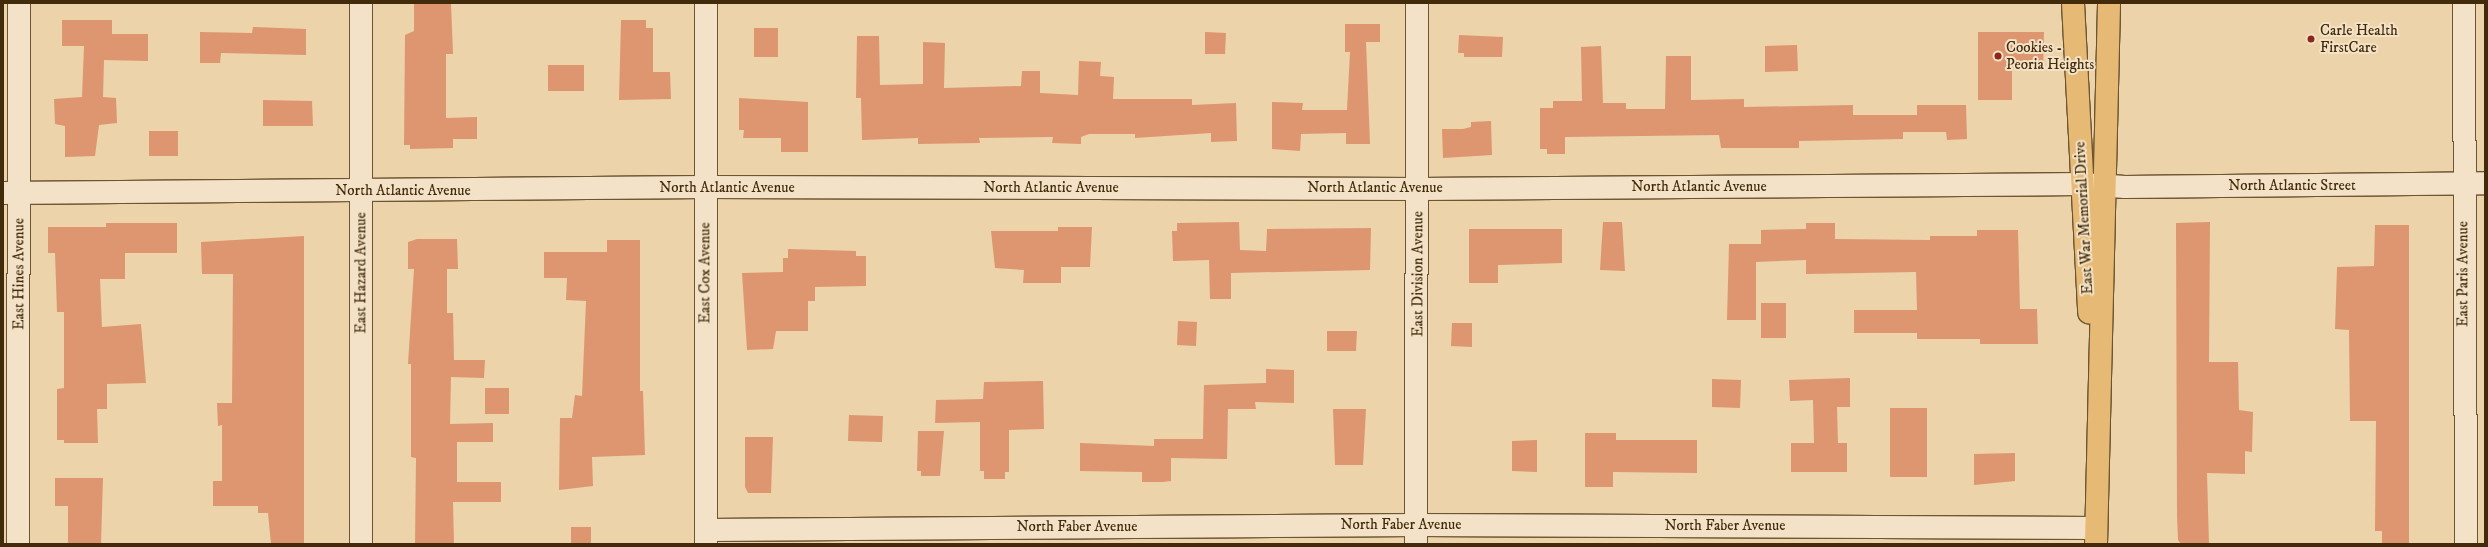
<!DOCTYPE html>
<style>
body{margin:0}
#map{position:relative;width:2488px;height:547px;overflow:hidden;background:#ecd3a9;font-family:"IM FELL DW Pica",serif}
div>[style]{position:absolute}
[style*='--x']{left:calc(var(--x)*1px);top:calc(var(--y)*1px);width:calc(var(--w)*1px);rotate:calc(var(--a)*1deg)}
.building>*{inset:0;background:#dd966f}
.roads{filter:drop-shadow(1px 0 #6c5532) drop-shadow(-1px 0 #6c5532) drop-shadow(0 1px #6c5532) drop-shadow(0 -1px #6c5532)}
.minor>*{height:22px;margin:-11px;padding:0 11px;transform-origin:11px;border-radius:11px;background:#f3e2c7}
.highway>*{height:22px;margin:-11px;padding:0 11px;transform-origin:11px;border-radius:11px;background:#e6ba74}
.dots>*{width:11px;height:11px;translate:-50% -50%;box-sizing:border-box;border:2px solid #f3e2c7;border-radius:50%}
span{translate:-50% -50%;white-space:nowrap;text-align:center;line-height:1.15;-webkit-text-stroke:4px #f3e2c7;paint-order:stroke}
.poi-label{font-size:15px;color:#422b0a}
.left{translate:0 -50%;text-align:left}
.street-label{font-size:15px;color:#422b0a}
.frame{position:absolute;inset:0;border:4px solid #422b0a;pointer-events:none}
</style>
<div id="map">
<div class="building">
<div style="clip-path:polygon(414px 3px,451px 3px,453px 54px,446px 54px,446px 118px,477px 117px,477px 139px,453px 139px,453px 148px,410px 149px,410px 145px,404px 145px,405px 35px,414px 31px)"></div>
<div style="clip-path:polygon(62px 20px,112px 20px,112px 34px,148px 34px,148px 61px,104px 60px,103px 97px,116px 98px,117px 123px,99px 125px,95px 156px,65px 157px,65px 126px,55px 124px,54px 99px,82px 97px,84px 46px,62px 46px)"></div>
<div style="clip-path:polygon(621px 20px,646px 20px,646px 28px,653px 28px,653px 72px,670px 72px,671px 99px,619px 100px)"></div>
<div style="clip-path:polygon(1345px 24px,1380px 24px,1380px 42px,1366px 42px,1370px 144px,1346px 144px,1346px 133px,1301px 134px,1300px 151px,1272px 149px,1272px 102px,1303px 103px,1302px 110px,1347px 110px,1350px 52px,1345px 52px)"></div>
<div style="clip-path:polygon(253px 27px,306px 29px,306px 55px,221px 53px,220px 63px,200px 63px,200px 32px,252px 33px)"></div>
<div style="clip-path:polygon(754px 28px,778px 28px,778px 57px,754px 57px)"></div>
<div style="clip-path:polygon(1205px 32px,1226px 33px,1225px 54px,1205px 54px)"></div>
<div style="clip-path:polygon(1978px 32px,2044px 32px,2043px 69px,2012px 68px,2012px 100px,1978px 100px)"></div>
<div style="clip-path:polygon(1459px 35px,1503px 37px,1502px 57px,1464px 57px,1464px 53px,1458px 53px)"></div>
<div style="clip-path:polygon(857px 36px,879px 36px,880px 85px,923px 84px,923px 42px,945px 43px,944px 88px,1021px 86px,1022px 71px,1040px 71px,1040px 93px,1078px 95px,1079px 61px,1101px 62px,1100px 76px,1114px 77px,1113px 99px,1192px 99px,1192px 105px,1236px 103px,1237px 141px,1211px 142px,1211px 133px,1135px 138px,1135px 134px,1089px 134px,1081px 137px,1081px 144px,1052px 143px,1053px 137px,979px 138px,980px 143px,918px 144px,918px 138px,862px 140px,861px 98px,856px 98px)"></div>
<div style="clip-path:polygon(1797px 45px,1798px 71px,1765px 72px,1765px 46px)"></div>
<div style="clip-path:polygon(1601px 46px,1603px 103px,1626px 103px,1626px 109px,1665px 109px,1666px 56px,1691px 56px,1691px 100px,1744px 99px,1744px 107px,1853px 105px,1853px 115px,1917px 115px,1917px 105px,1966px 105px,1967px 139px,1947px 140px,1946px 132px,1903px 132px,1903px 139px,1799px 141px,1799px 148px,1721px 148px,1719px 135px,1565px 137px,1565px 154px,1547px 154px,1547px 149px,1540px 149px,1540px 108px,1553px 108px,1553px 101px,1582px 101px,1581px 47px)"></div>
<div style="clip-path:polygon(548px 65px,584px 65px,584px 91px,548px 91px)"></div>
<div style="clip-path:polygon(739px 98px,808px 102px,808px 152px,781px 152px,781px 138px,743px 138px,744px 130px,739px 130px)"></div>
<div style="clip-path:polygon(263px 100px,312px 101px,313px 126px,263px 126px)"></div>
<div style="clip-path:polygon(1491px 121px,1492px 155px,1443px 158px,1442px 129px,1463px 129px,1471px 127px,1471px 122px)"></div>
<div style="clip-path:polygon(149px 131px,178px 131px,178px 156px,149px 156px)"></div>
<div style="clip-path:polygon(1239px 222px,1240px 250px,1266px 251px,1267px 229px,1371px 228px,1370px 270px,1231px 273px,1231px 299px,1210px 299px,1209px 260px,1173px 261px,1172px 231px,1177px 231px,1177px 223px)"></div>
<div style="clip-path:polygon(1603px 222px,1622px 222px,1625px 271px,1600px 270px)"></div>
<div style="clip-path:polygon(2210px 222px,2209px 362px,2238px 362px,2239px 410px,2253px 412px,2252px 452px,2245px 451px,2245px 474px,2207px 473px,2209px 544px,2181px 544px,2178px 540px,2177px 516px,2176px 223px)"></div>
<div style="clip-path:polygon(106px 223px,177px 223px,177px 253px,125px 253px,125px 279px,100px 279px,102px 327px,141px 324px,146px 383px,107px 384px,107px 409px,97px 409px,98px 443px,64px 443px,64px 440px,57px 440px,57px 389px,64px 388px,64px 312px,57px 312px,55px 253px,48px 253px,48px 227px,106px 227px)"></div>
<div style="clip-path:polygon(1806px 223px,1835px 223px,1835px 239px,1930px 240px,1930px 236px,1977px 236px,1977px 230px,2018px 230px,2020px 309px,2037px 309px,2038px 344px,1980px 344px,1980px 339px,1917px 339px,1917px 333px,1854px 333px,1854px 310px,1917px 310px,1916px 272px,1806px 274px,1806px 260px,1756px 262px,1756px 320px,1727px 320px,1729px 244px,1761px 244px,1761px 230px,1806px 229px)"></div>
<div style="clip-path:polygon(2375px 225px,2409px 225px,2409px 544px,2382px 544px,2382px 531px,2375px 531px,2376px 421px,2350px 421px,2349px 330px,2335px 329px,2337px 267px,2374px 266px)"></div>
<div style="clip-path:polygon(1058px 227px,1092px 227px,1090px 267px,1061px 267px,1061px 283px,1023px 283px,1024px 270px,995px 268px,991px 231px,1058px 231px)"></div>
<div style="clip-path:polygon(1469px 229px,1562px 229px,1562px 263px,1498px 265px,1498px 283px,1469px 283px)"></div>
<div style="clip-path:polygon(304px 236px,304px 544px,271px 544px,268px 513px,258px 513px,258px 506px,213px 506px,213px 481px,222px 481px,222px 425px,218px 426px,217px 403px,232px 403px,233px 274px,202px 274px,201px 242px)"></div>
<div style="clip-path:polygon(417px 239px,457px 239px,458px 269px,447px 269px,447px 313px,453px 313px,454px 360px,485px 360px,484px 378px,451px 377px,450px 424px,493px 423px,493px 442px,457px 442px,457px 482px,501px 482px,501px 502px,453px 502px,454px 544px,415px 544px,416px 458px,411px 457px,411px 364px,408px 364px,414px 269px,408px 269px,408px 242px)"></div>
<div style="clip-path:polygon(607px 240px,640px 240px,640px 391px,643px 391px,645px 455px,592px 457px,593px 486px,559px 490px,560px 418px,572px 418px,575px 395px,582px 396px,586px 301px,566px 300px,567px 278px,544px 278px,544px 252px,607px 252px)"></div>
<div style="clip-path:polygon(788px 249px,856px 251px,856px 256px,866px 256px,866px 286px,815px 287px,815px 301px,808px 301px,808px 331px,776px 331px,773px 349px,747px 350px,742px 273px,783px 272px,783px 258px,788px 258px)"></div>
<div style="clip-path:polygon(1761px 303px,1786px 303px,1786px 338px,1761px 338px)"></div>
<div style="clip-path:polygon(1178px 321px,1197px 322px,1196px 346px,1177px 345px)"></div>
<div style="clip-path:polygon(1452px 323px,1472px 323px,1472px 347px,1451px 346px)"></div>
<div style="clip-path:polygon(1327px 331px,1357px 331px,1356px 351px,1327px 351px)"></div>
<div style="clip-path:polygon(1266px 369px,1294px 370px,1294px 403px,1255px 402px,1256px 409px,1228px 409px,1227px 459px,1171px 458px,1171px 481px,1163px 482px,1142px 482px,1142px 472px,1080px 471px,1080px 443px,1154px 446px,1154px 439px,1203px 439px,1204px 385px,1266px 383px)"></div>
<div style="clip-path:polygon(1850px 378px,1850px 407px,1837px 407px,1838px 443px,1847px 443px,1847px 472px,1791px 472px,1791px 443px,1814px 443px,1813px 400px,1790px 401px,1789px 380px)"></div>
<div style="clip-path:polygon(1712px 379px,1741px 380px,1740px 408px,1712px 407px)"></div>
<div style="clip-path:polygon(1043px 381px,1044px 429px,1009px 430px,1009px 472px,1005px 472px,1005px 479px,984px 479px,984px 471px,980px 471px,980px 422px,935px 423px,936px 400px,983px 399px,984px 382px)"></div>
<div style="clip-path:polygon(485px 388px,509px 388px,509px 414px,485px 414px)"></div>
<div style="clip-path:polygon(1890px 408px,1927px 408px,1927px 477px,1890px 477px)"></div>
<div style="clip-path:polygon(1333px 409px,1366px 409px,1363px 465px,1335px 465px)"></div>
<div style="clip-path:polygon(849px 415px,883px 416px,882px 442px,848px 441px)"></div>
<div style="clip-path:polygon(918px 431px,944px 431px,940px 476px,921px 476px,921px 471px,917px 471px)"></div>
<div style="clip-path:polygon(1585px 433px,1616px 433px,1616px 440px,1697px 440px,1697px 473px,1613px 472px,1613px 487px,1585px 487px)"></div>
<div style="clip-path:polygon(745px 437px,773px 437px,771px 493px,748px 493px,745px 487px)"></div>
<div style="clip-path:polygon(1537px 440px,1537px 472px,1512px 471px,1512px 441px)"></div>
<div style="clip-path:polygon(2015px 453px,2015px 481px,1974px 485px,1974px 454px)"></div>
<div style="clip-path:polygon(55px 478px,103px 478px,101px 544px,68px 544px,68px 506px,55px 506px)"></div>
<div style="clip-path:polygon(571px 527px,591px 527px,591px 544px,571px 544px)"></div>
</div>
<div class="roads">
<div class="minor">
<div style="--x:361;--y:3;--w:541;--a:90"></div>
<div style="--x:706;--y:3;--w:541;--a:90"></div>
<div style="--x:2464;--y:3;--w:541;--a:89.79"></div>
<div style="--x:3;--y:193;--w:702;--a:-0.49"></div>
<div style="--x:705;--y:187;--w:713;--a:0.16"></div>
<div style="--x:1418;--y:189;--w:663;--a:-0.43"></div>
<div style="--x:2081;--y:184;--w:44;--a:3.9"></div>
<div style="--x:2125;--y:187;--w:360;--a:-0.6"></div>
<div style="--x:706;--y:530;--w:710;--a:-0.4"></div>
<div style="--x:1416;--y:525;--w:680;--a:0.25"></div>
<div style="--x:18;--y:544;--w:541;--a:-89.89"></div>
<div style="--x:1416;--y:544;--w:541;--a:-89.89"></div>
</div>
<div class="highway">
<div style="--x:2073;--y:3;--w:310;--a:87"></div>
<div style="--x:2096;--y:544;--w:541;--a:-88.62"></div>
</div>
</div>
<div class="dots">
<div style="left:2311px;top:39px;background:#8f2418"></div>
<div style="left:1998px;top:56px;background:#8f2418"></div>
</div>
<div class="poi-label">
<span class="left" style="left:2320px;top:39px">Carle Health<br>FirstCare</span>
<span class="left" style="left:2006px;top:56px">Cookies -<br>Peoria Heights</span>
</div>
<div class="street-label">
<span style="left:2292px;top:186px">North Atlantic Street</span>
<span style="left:1699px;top:187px">North Atlantic Avenue</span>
<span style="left:727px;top:188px">North Atlantic Avenue</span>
<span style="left:1051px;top:188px">North Atlantic Avenue</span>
<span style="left:1375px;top:188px">North Atlantic Avenue</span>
<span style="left:403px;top:191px">North Atlantic Avenue</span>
<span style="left:2084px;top:218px;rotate:-93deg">East War Memorial Drive</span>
<span style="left:361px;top:273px;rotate:-90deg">East Hazard Avenue</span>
<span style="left:705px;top:273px;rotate:-90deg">East Cox Avenue</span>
<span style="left:19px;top:274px;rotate:-90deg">East Hines Avenue</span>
<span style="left:1418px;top:274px;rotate:-90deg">East Division Avenue</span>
<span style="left:2463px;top:274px;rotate:-90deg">East Paris Avenue</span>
<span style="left:1401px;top:525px">North Faber Avenue</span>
<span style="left:1725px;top:526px">North Faber Avenue</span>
<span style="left:1077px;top:527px">North Faber Avenue</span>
</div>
<div class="frame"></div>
</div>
